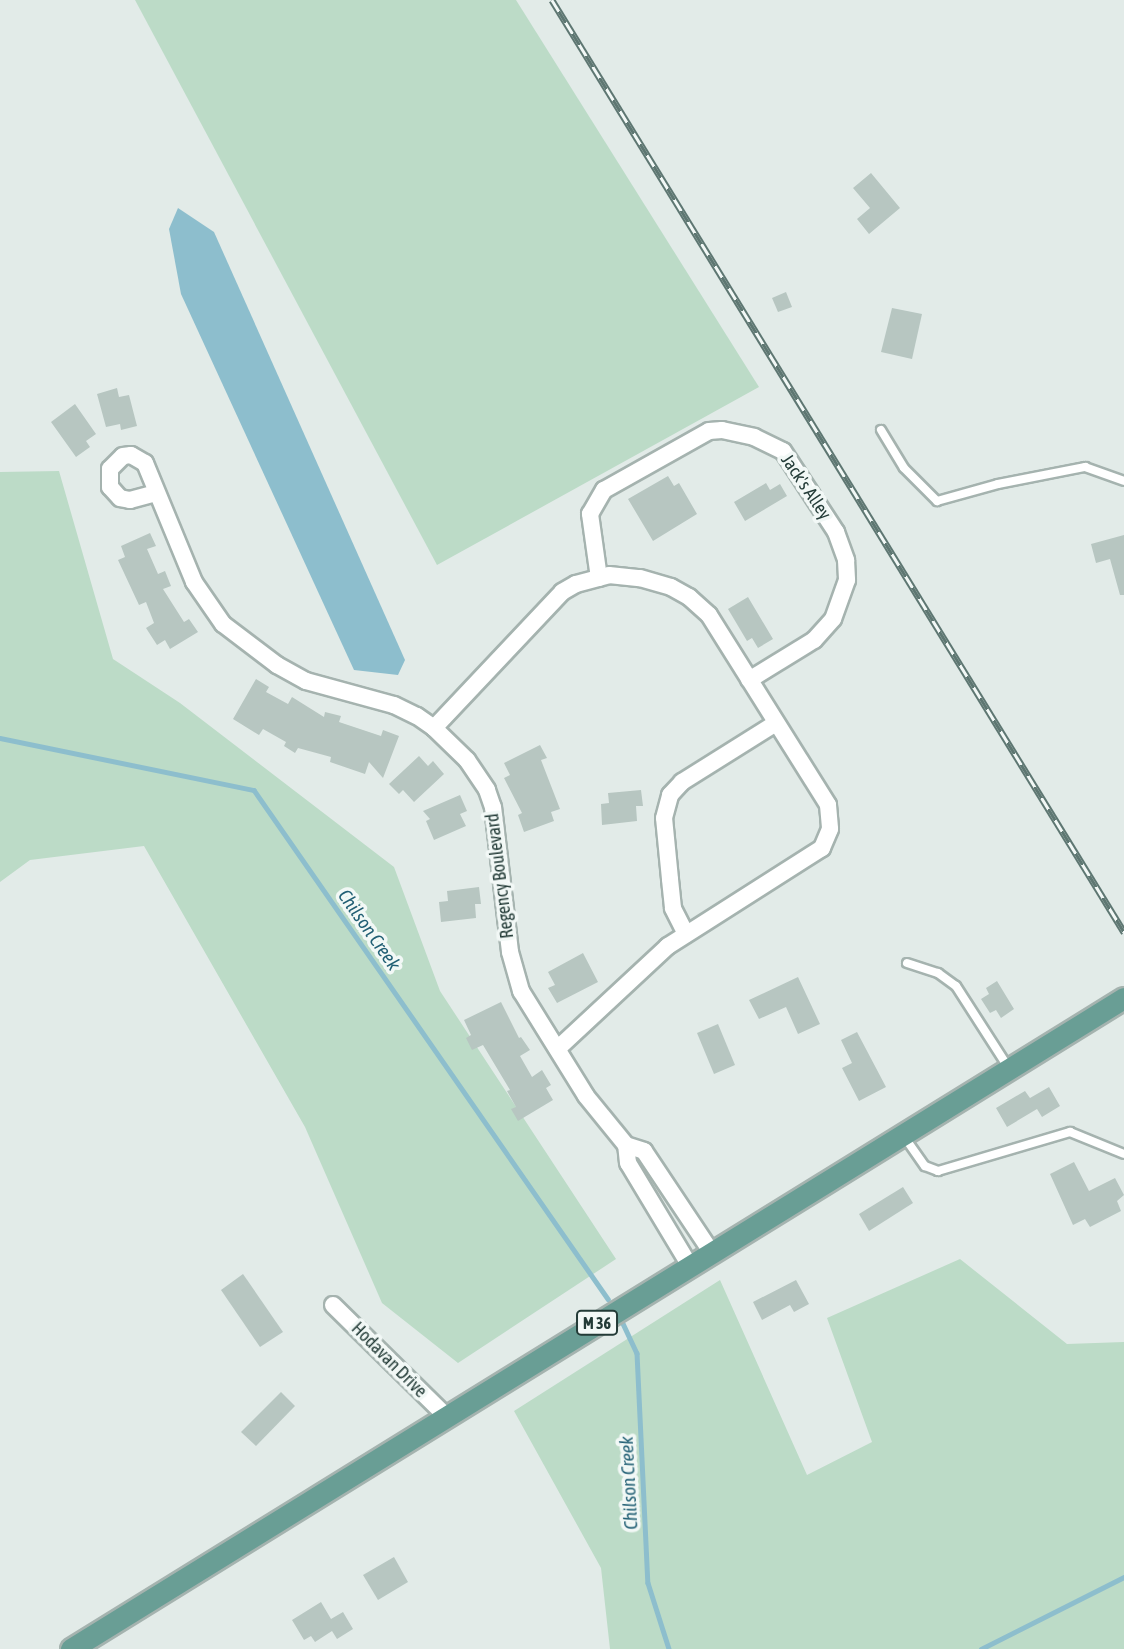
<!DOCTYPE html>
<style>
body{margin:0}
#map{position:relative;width:1124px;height:1649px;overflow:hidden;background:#e2ebe8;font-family:"Asap Condensed",sans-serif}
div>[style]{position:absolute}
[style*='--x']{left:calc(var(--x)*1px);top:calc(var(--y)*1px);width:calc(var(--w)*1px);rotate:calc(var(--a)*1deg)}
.green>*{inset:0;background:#bcdbc7}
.water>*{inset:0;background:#8dbecd}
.stream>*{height:4.5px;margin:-2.25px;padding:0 2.25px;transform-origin:2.25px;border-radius:2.25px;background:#8dbecd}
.building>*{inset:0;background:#b7c6c1}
.roads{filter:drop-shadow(2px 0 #a5b3af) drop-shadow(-2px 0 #a5b3af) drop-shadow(0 2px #a5b3af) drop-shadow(0 -2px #a5b3af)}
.lane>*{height:8px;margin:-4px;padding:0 4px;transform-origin:4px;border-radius:4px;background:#fff}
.street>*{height:16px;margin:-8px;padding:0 8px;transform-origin:8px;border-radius:8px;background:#fff}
.primary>*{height:21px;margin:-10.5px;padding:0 10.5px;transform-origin:10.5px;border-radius:10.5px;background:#699e95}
.rail>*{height:7px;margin-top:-3.5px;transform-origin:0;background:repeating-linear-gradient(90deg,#f2f8f6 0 13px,#5e7772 0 26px);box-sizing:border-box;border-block:2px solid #5e7772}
span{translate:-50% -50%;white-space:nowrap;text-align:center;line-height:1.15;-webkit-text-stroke:7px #f2f8f6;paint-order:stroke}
.shield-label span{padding:2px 5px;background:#f2f8f6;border:2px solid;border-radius:5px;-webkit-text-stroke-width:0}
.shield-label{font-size:16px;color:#233b37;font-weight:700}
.street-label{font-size:18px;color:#233b37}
.water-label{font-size:19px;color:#215f74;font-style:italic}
</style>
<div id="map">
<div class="green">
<div style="clip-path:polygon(135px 0,516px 0,759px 387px,437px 565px)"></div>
<div style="clip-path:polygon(59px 471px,113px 659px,180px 703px,394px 867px,440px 991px,616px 1259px,458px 1363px,382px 1303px,305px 1127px,144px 846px,30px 860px,0 882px,0 472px)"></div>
<div style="clip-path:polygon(960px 1259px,1067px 1344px,1124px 1342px,1124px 1649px,610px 1649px,601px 1568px,514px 1411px,720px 1280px,807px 1475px,872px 1442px,827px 1318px)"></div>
</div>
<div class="water">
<div style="clip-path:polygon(178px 208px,214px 232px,405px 660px,398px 675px,354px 670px,181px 294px,169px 229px)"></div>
</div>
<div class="stream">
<div style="--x:0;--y:738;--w:259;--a:11.6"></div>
<div style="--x:254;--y:790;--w:620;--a:55.18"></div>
<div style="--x:620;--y:1317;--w:40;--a:65"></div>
<div style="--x:637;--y:1353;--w:230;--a:87.3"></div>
<div style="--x:648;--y:1583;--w:69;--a:72.3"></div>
<div style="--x:981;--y:1649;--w:160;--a:-26.7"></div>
</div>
<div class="building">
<div style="clip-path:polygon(871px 173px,900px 208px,869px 234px,857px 219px,870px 208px,853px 188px)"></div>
<div style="clip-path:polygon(786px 292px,792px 307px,778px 312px,772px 298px)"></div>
<div style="clip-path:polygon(892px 308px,922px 314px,912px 359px,881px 352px)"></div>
<div style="clip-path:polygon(117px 388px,119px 397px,129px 395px,137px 426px,121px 430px,120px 424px,106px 427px,97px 394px)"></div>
<div style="clip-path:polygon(75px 404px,96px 434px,86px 441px,90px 447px,76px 457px,51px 422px)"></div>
<div style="clip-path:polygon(668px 476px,674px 486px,679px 483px,697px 514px,653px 541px,628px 499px)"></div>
<div style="clip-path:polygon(766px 483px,770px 490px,780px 484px,787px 496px,745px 521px,734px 502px)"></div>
<div style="clip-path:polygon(150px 533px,156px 546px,147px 549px,158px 574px,165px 571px,171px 586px,163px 589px,184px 622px,189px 619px,198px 632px,170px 649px,165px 640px,157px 645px,146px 628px,154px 623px,146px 602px,139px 605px,118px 560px,125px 557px,121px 546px)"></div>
<div style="clip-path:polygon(1124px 535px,1124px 595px,1120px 595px,1110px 559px,1096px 563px,1091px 544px)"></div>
<div style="clip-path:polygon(748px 597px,773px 639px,758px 648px,752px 638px,747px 641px,728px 609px)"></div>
<div style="clip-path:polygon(256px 679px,269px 687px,266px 692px,288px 704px,292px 697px,324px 717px,325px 712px,341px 716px,339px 722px,381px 736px,383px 730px,399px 736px,383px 778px,369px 762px,365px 774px,330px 762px,331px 757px,298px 748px,295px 753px,284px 746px,286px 742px,263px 729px,259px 735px,233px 719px)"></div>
<div style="clip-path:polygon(540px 745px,547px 758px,541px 760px,560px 809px,551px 812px,554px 821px,524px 832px,518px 815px,522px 813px,504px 778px,510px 775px,504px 763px)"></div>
<div style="clip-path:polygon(419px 756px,428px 766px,433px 761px,444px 774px,414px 802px,403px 790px,399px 794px,389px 784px)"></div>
<div style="clip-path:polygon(641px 790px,643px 806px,636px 806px,637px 821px,602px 825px,601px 804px,609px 803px,608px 793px)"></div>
<div style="clip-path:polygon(460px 795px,467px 811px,460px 814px,466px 826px,434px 840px,426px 821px,430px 819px,423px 811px)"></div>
<div style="clip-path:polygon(479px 887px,481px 904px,475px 904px,476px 918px,441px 922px,439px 902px,448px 901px,447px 891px)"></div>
<div style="clip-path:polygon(583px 953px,598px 982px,557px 1003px,548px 988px,555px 985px,548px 972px)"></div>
<div style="clip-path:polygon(798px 977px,820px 1024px,798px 1034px,786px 1007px,759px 1019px,749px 1000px)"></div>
<div style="clip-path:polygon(997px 981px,1014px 1009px,1001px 1018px,996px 1010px,990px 1013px,981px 999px,989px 994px,986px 988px)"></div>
<div style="clip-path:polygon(501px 1002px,519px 1038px,521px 1037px,530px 1050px,520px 1056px,532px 1077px,542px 1070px,551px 1085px,546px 1088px,553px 1100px,518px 1121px,511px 1109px,516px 1107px,507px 1091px,510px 1090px,483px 1045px,472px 1050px,466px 1038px,471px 1035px,464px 1020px)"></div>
<div style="clip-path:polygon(718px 1024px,735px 1065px,714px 1074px,697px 1033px)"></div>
<div style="clip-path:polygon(857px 1032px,886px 1087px,859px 1101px,842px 1068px,852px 1063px,841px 1040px)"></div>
<div style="clip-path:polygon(1049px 1087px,1060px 1106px,1042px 1117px,1037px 1109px,1007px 1127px,996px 1108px,1025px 1091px,1030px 1098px)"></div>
<div style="clip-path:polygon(1074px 1162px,1089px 1191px,1115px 1178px,1124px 1195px,1117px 1201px,1121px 1211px,1090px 1227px,1085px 1219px,1073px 1225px,1050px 1174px)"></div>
<div style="clip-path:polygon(903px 1187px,913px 1203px,869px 1231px,859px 1214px)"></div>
<div style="clip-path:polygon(243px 1274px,283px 1332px,260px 1347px,221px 1290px)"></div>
<div style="clip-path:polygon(796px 1280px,809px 1304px,794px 1312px,790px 1305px,762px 1320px,753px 1302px)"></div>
<div style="clip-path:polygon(281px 1392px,295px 1406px,256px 1446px,241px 1432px)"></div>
<div style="clip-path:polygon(394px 1557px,408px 1582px,378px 1600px,363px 1575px)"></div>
<div style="clip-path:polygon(321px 1602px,331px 1619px,343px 1612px,353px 1629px,337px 1639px,332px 1631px,315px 1642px,311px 1636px,304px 1640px,292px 1620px)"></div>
</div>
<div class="roads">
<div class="lane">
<div style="--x:881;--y:430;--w:44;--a:58.8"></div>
<div style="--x:904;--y:468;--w:47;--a:45"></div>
<div style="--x:937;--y:501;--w:63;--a:-15.6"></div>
<div style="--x:998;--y:484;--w:89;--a:-11.1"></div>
<div style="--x:1085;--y:467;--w:41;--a:19.7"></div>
<div style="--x:907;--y:963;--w:33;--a:18"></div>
<div style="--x:938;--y:973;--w:22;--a:36"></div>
<div style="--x:956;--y:986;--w:96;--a:57.3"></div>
<div style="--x:903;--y:1135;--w:38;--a:55"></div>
<div style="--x:925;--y:1166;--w:14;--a:21"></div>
<div style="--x:938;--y:1171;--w:138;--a:-16.5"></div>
<div style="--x:1070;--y:1132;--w:58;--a:22.2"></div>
</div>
<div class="street">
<div style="--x:156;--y:493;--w:27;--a:165"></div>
<div style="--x:130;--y:500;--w:10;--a:-169"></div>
<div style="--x:120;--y:498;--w:15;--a:-132"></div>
<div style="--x:110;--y:487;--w:18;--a:-90"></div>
<div style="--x:110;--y:469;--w:18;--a:-45"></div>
<div style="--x:123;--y:456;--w:8;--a:-7"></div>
<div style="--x:131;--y:455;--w:16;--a:30"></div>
<div style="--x:145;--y:463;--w:129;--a:67.6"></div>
<div style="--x:194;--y:582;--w:51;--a:55.4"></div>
<div style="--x:223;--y:624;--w:68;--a:37.2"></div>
<div style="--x:277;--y:665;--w:33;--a:29"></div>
<div style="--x:306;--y:681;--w:91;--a:15.3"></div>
<div style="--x:394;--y:705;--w:25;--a:26"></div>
<div style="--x:417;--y:716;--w:21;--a:35"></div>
<div style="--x:434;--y:728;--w:46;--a:44.1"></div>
<div style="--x:467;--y:760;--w:36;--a:56"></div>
<div style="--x:487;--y:790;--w:18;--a:71"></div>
<div style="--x:493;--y:807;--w:146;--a:83.3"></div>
<div style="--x:510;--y:952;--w:41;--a:74.2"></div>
<div style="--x:521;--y:991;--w:123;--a:58.2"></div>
<div style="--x:586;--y:1096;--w:63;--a:50.8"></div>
<div style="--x:599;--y:578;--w:65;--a:-98"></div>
<div style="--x:590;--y:514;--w:28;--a:-60"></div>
<div style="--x:604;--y:490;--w:120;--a:-29.3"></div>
<div style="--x:709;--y:431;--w:13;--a:-4"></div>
<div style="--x:722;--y:430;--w:33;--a:12"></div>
<div style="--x:754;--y:437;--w:32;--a:26"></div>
<div style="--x:783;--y:451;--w:97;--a:56.8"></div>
<div style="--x:836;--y:532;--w:30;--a:70"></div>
<div style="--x:846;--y:560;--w:20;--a:87"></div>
<div style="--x:847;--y:580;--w:41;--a:109.7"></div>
<div style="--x:833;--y:619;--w:28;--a:132"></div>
<div style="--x:814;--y:640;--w:76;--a:148.4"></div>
<div style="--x:434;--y:728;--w:187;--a:-46.7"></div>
<div style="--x:562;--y:592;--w:16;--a:-30"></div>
<div style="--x:576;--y:584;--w:34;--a:-15"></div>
<div style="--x:609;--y:575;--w:31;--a:6"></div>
<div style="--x:640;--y:578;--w:32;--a:16"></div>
<div style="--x:671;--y:587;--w:21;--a:29"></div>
<div style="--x:689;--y:597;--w:27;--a:42"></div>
<div style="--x:709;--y:615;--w:224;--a:57.9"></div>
<div style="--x:828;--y:805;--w:24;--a:85"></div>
<div style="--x:830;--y:829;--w:21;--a:113"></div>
<div style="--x:822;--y:848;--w:183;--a:147.5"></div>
<div style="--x:668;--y:946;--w:151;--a:137.1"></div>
<div style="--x:686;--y:934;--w:29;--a:-117"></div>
<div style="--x:673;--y:908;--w:29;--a:-96"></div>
<div style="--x:670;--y:879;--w:61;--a:-95.6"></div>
<div style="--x:664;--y:818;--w:24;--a:-75"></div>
<div style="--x:670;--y:795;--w:18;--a:-47"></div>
<div style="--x:682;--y:782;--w:111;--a:-32.1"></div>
<div style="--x:690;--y:1266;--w:120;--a:-121"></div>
<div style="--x:628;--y:1163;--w:18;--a:-96"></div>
<div style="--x:626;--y:1145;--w:19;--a:18"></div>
<div style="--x:644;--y:1151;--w:123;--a:56.3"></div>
<div style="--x:333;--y:1305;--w:157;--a:44.5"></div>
</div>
<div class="primary">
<div style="--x:71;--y:1649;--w:1238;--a:-31.73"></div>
</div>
</div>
<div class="rail">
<div style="--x:552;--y:0;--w:1094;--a:58.46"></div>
</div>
<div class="shield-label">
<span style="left:597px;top:1323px">M 36</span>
</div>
<div class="street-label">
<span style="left:806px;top:487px;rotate:56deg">Jack's Alley</span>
<span style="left:500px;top:876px;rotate:-97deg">Regency Boulevard</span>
<span style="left:389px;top:1360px;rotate:45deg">Hodavan Drive</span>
</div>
<div class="water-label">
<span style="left:369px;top:930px;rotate:55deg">Chilson Creek</span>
<span style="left:629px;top:1483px;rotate:-93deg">Chilson Creek</span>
</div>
</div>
